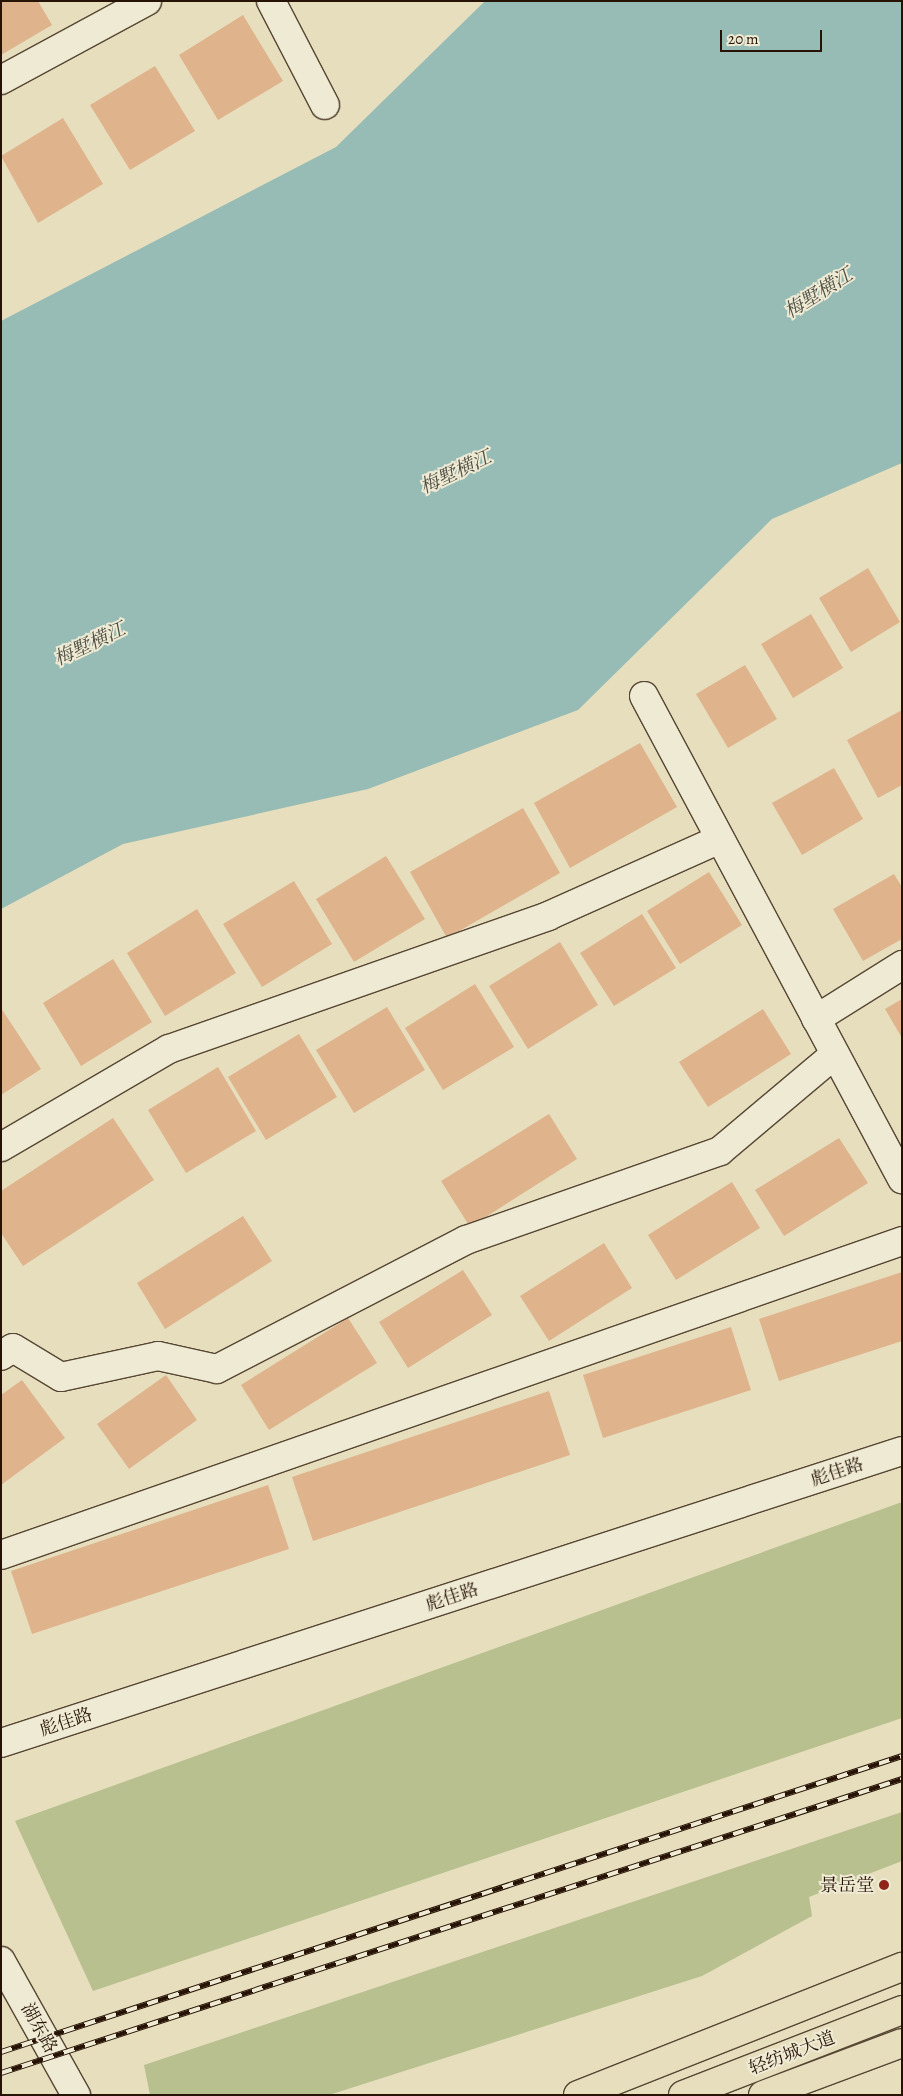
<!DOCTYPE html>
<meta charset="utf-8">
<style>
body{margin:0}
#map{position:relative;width:903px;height:2096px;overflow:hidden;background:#e6debd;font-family:Alegreya,"Noto Serif SC",serif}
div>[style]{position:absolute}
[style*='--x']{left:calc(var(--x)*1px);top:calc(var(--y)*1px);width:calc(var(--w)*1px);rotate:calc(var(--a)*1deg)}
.green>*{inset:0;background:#b8c08f}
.water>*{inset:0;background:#96bcb5}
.building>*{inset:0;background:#dfb48d}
.roads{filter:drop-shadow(1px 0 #564633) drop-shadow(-1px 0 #564633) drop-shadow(0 1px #564633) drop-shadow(0 -1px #564633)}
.minor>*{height:28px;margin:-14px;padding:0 14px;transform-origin:14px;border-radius:14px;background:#efead4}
.major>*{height:28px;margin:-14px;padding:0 14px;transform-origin:14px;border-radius:14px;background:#e6debd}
.highway>*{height:28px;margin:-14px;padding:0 14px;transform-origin:14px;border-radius:14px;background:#e6debd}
.rail>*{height:5.5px;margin-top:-2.75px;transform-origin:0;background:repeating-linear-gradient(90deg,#efead4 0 11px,#261305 0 22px);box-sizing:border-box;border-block:1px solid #261305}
.dots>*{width:14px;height:14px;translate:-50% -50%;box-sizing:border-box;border:2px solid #efead4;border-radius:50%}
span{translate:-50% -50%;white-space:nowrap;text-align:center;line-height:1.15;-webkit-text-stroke:4px #efead4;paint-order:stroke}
.street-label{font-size:18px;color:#261305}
.poi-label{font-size:18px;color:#261305}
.right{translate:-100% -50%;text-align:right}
.water-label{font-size:19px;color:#4d4e43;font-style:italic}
.frame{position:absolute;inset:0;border:2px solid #261305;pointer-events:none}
.scale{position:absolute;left:720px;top:30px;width:102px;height:22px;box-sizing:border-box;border:2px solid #261305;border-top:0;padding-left:6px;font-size:15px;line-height:18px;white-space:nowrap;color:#261305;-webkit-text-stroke:4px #efead4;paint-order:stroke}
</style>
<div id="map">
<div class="green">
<div style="clip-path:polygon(902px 1502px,902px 1718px,93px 1991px,15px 1821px)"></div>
<div style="clip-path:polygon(902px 1812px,902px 1861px,809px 1897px,812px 1916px,702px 1976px,329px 2095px,150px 2095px,144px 2065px)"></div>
</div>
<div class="water">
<div style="clip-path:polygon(485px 1px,902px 1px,902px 463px,772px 519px,578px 710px,368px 789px,123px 844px,1px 909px,1px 321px,336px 147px)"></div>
</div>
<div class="building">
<div style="clip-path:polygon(1px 1px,38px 1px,52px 25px,1px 55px)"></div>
<div style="clip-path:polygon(243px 15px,283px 81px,218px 120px,179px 55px)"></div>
<div style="clip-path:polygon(155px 66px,195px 131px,130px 170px,90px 105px)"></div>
<div style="clip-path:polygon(63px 118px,103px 184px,38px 223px,1px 156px)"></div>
<div style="clip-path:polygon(868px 568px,900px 622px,851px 652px,819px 598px)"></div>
<div style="clip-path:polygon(811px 614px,843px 668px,793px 698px,761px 644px)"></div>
<div style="clip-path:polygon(745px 665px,777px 719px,728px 748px,696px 694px)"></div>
<div style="clip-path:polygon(902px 710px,902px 785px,878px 798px,847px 740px)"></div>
<div style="clip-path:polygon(640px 743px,677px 807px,570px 868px,534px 803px)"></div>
<div style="clip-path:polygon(834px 768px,863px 819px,802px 855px,772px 803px)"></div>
<div style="clip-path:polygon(523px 808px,560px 873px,447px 938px,410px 872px)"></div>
<div style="clip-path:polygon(386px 856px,425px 919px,354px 962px,316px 899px)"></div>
<div style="clip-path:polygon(709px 872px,742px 925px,680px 964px,647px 911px)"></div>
<div style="clip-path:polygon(894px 874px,902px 887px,902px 939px,863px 961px,833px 909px)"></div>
<div style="clip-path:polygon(294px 881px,332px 944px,262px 987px,223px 924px)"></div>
<div style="clip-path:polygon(197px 909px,236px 973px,165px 1016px,127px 953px)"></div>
<div style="clip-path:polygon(642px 914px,676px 968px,614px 1006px,580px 953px)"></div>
<div style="clip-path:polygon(560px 942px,598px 1005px,528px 1049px,489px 986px)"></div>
<div style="clip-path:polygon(113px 959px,152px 1022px,81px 1066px,43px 1003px)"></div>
<div style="clip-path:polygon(475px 984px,514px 1047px,443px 1090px,405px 1028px)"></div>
<div style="clip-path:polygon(902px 999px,902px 1038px,885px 1009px)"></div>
<div style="clip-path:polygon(387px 1007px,425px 1070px,354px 1113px,316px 1050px)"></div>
<div style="clip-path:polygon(1px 1008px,41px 1069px,1px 1095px)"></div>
<div style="clip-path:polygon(763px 1009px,791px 1054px,708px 1107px,679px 1062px)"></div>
<div style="clip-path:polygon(299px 1034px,337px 1097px,266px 1140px,228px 1077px)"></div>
<div style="clip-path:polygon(218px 1067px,256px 1131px,186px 1173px,148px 1110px)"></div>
<div style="clip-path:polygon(549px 1114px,577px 1159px,470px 1227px,441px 1181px)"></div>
<div style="clip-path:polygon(113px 1118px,154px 1180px,23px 1266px,1px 1233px,1px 1191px)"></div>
<div style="clip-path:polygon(839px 1138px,868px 1183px,784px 1236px,755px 1190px)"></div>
<div style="clip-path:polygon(732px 1182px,760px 1228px,676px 1280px,648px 1235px)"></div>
<div style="clip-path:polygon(243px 1216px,272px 1261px,165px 1329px,137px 1283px)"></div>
<div style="clip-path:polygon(604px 1243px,632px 1288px,549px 1341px,520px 1296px)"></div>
<div style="clip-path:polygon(463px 1270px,492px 1315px,408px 1368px,379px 1322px)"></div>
<div style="clip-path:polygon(902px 1272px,902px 1341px,779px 1381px,759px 1319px)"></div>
<div style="clip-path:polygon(348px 1318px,377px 1363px,269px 1430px,241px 1385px)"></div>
<div style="clip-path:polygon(731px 1327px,751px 1390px,603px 1438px,583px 1375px)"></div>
<div style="clip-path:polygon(166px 1375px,197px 1420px,129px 1469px,97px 1424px)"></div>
<div style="clip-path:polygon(22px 1380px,65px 1438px,1px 1485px,1px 1395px)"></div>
<div style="clip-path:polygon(549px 1391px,570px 1455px,313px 1541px,292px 1477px)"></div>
<div style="clip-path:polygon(268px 1485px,289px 1549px,32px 1634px,11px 1571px)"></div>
</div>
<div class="roads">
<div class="minor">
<div style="--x:271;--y:1;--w:117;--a:62.6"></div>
<div style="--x:1;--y:80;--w:166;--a:-28.4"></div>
<div style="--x:644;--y:696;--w:548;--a:61.89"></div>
<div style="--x:816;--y:1019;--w:102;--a:-32.1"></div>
<div style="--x:1;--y:1147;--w:194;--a:-30.3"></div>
<div style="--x:169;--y:1049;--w:402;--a:-19.3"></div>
<div style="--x:548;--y:916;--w:188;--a:-24.1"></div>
<div style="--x:1;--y:1356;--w:14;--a:-34"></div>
<div style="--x:13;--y:1348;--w:56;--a:31.1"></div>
<div style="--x:61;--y:1377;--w:99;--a:-12.2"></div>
<div style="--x:158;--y:1356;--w:60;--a:12.4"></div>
<div style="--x:217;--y:1369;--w:280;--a:-27.4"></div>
<div style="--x:466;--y:1240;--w:269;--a:-19.3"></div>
<div style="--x:720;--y:1151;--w:150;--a:-40.1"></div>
<div style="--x:1;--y:1555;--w:954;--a:-19.21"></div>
<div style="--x:1;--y:1743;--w:947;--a:-17.96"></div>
<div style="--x:1;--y:1961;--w:154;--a:60.8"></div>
</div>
<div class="major">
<div style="--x:683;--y:2095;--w:235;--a:-21.2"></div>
</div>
<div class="highway">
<div style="--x:578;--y:2095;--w:348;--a:-21.6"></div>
<div style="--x:763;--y:2095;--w:148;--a:-20.5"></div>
</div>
</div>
<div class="rail">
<div style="--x:1;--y:2052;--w:948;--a:-18.19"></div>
<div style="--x:1;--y:2073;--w:948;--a:-18.07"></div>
</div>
<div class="dots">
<div style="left:884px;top:1885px;background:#8f2418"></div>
</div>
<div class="street-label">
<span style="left:837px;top:1472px;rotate:-18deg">彪佳路</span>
<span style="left:452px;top:1597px;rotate:-18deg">彪佳路</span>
<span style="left:66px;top:1722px;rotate:-18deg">彪佳路</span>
<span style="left:39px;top:2028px;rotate:61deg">湖东路</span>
<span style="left:792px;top:2053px;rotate:-21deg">轻纺城大道</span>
</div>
<div class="poi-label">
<span class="right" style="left:874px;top:1885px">景岳堂</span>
</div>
<div class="water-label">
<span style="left:819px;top:294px;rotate:-32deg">梅墅横江</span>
<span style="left:456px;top:473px;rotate:-25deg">梅墅横江</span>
<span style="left:90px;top:645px;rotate:-25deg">梅墅横江</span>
</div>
<div class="frame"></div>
<div class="scale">20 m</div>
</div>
